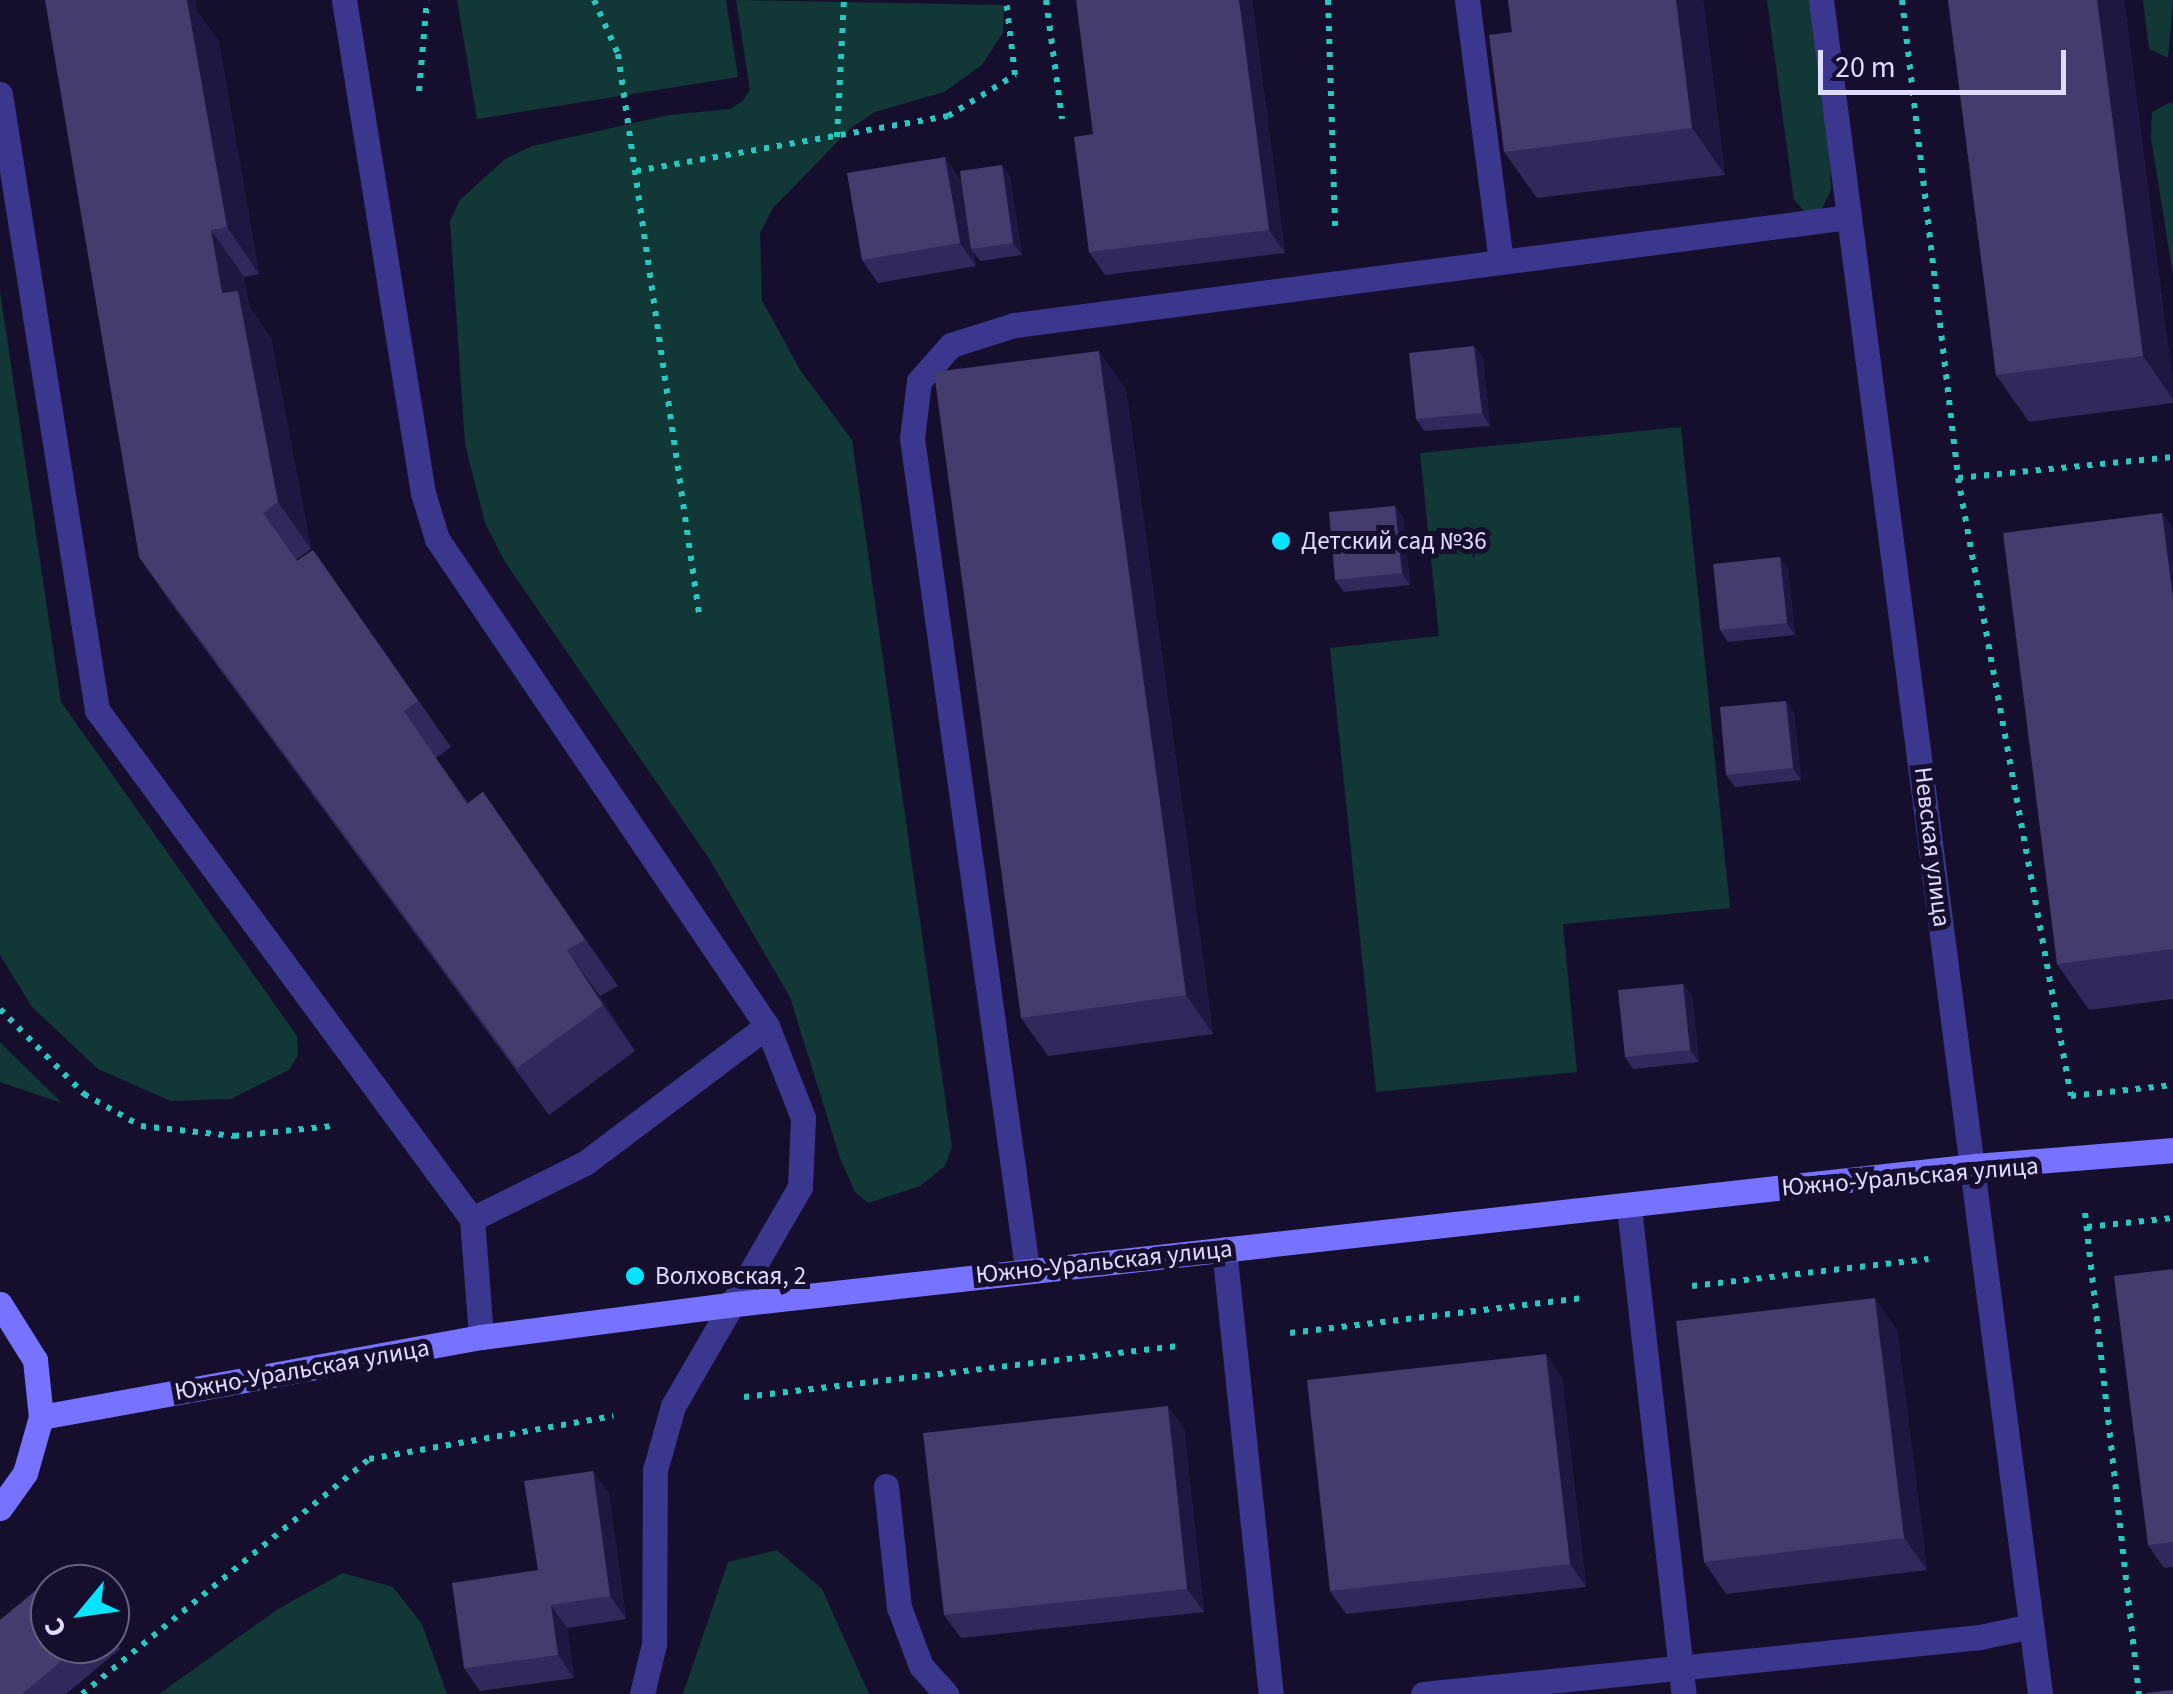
<!DOCTYPE html>
<meta charset="utf-8">
<style>
body{margin:0}
#map{position:relative;width:2173px;height:1694px;overflow:hidden;background:#150f2d;font-family:"Source Sans 3",sans-serif}
div>[style]{position:absolute}
[style*='--x']{left:calc(var(--x)*1px);top:calc(var(--y)*1px);width:calc(var(--w)*1px);rotate:calc(var(--a)*1deg)}
.green>*{inset:0;background:#123737}
.path>*{height:6px;margin-top:-3px;transform-origin:0;background:repeating-linear-gradient(90deg,#26c8c0 0 5px,transparent 0 13px)}
.service>*{height:25px;margin:-12.5px;padding:0 12.5px;transform-origin:12.5px;border-radius:12.5px;background:#3b378f}
.minor>*{height:25px;margin:-12.5px;padding:0 12.5px;transform-origin:12.5px;border-radius:12.5px;background:#3b378f}
.secondary>*{height:25px;margin:-12.5px;padding:0 12.5px;transform-origin:12.5px;border-radius:12.5px;background:#7772ff}
.wall>*{inset:0;background:#32285b}
.shaded-wall>*{inset:0;background:#1f1641}
.building>*{inset:0;background:#453b6d}
.dots>*{width:28px;height:28px;translate:-50% -50%;box-sizing:border-box;border:5px solid #150f2d;border-radius:50%}
span{translate:-50% -50%;white-space:nowrap;text-align:center;line-height:1.15;-webkit-text-stroke:10px #150f2d;paint-order:stroke}
.poi-label{font-size:25px;color:#e0dbff}
.left{translate:0 -50%;text-align:left}
.street-label{font-size:25px;color:#e0dbff}
.north{position:absolute;left:30px;top:1564px;width:100px;height:100px;box-sizing:border-box;background:#150f2d;border:2px solid #666181;border-radius:50%;rotate:241deg;font-size:28px;font-weight:700;line-height:40px;text-align:center;color:#e0dbff}
.north::after{content:'';display:block;margin:auto;width:35px;height:45px;background:#07e4ff;clip-path:polygon(50% 0,100% 100%,50% 72%,0 100%)}
.scale{position:absolute;left:1818px;top:50px;width:248px;height:45px;box-sizing:border-box;border:5px solid #e0dbff;border-top:0;padding-left:12px;font-size:30px;line-height:35px;white-space:nowrap;color:#e0dbff;-webkit-text-stroke:8px #150f2d;paint-order:stroke}
</style>
<div id="map">
<div class="green">
<div style="clip-path:polygon(457px 0,726px 0,738px 77px,477px 119px)"></div>
<div style="clip-path:polygon(736px 0,1004px 5px,1003px 33px,982px 65px,944px 92px,875px 112px,851px 128px,773px 208px,760px 233px,762px 300px,800px 370px,852px 440px,952px 1147px,945px 1166px,920px 1186px,868px 1203px,855px 1192px,840px 1158px,790px 997px,710px 860px,505px 562px,485px 523px,465px 444px,450px 221px,460px 200px,505px 159px,532px 146px,669px 115px,730px 109px,743px 101px,750px 90px)"></div>
<div style="clip-path:polygon(1767px 0,1809px 0,1829px 121px,1831px 190px,1821px 211px,1806px 213px,1794px 200px)"></div>
<div style="clip-path:polygon(2143px 0,2173px 0,2168px 58px,2149px 49px)"></div>
<div style="clip-path:polygon(2171px 102px,2173px 105px,2173px 275px,2151px 138px,2152px 112px)"></div>
<div style="clip-path:polygon(0 291px,61px 702px,297px 1036px,298px 1055px,289px 1070px,231px 1099px,171px 1101px,98px 1069px,32px 1007px,0 955px)"></div>
<div style="clip-path:polygon(1681px 427px,1730px 908px,1563px 924px,1577px 1072px,1376px 1092px,1330px 648px,1439px 636px,1420px 453px)"></div>
<div style="clip-path:polygon(0 1042px,62px 1103px,0 1082px)"></div>
<div style="clip-path:polygon(777px 1550px,822px 1589px,869px 1694px,683px 1694px,728px 1562px)"></div>
<div style="clip-path:polygon(343px 1573px,393px 1587px,422px 1624px,447px 1694px,159px 1694px,278px 1609px)"></div>
</div>
<div class="path">
<div style="--x:594;--y:0;--w:59;--a:66"></div>
<div style="--x:618;--y:54;--w:565;--a:81.76"></div>
<div style="--x:1046;--y:0;--w:120;--a:82.3"></div>
<div style="--x:1328;--y:0;--w:226;--a:88.2"></div>
<div style="--x:1902;--y:0;--w:481;--a:83.3"></div>
<div style="--x:1958;--y:478;--w:628;--a:79.64"></div>
<div style="--x:2071;--y:1096;--w:103;--a:-6.2"></div>
<div style="--x:419;--y:91;--w:91;--a:-85"></div>
<div style="--x:837;--y:137;--w:137;--a:-87.1"></div>
<div style="--x:636;--y:171;--w:317;--a:-10"></div>
<div style="--x:948;--y:116;--w:79;--a:-31.5"></div>
<div style="--x:1015;--y:75;--w:76;--a:-96.8"></div>
<div style="--x:1958;--y:478;--w:216;--a:-5.6"></div>
<div style="--x:0;--y:1009;--w:120;--a:45.3"></div>
<div style="--x:84;--y:1094;--w:65;--a:29.3"></div>
<div style="--x:141;--y:1126;--w:94;--a:6.1"></div>
<div style="--x:234;--y:1136;--w:99;--a:-5.8"></div>
<div style="--x:2085;--y:1213;--w:484;--a:83.6"></div>
<div style="--x:2087;--y:1227;--w:86;--a:-6"></div>
<div style="--x:1692;--y:1286;--w:238;--a:-6.5"></div>
<div style="--x:1290;--y:1333;--w:297;--a:-6.8"></div>
<div style="--x:744;--y:1397;--w:437;--a:-6.7"></div>
<div style="--x:82;--y:1694;--w:371;--a:-39.3"></div>
<div style="--x:369;--y:1459;--w:248;--a:-10"></div>
</div>
<div class="service">
<div style="--x:344;--y:0;--w:499;--a:80.9"></div>
<div style="--x:423;--y:493;--w:48;--a:73.1"></div>
<div style="--x:437;--y:539;--w:588;--a:55.88"></div>
<div style="--x:767;--y:1026;--w:99;--a:68.6"></div>
<div style="--x:803;--y:1118;--w:69;--a:92.5"></div>
<div style="--x:800;--y:1187;--w:253;--a:120.1"></div>
<div style="--x:673;--y:1406;--w:66;--a:105.7"></div>
<div style="--x:655;--y:1470;--w:174;--a:90.3"></div>
<div style="--x:654;--y:1644;--w:51;--a:103.5"></div>
<div style="--x:1467;--y:0;--w:263;--a:82.6"></div>
<div style="--x:0;--y:94;--w:624;--a:81.05"></div>
<div style="--x:97;--y:710;--w:632;--a:53.62"></div>
<div style="--x:472;--y:1219;--w:118;--a:85.6"></div>
<div style="--x:1629;--y:1207;--w:490;--a:83.6"></div>
<div style="--x:472;--y:1219;--w:126;--a:-26.4"></div>
<div style="--x:585;--y:1163;--w:228;--a:-37"></div>
<div style="--x:1224;--y:1249;--w:447;--a:84"></div>
<div style="--x:1027;--y:1268;--w:838;--a:-97.89"></div>
<div style="--x:912;--y:438;--w:57;--a:-83"></div>
<div style="--x:919;--y:381;--w:48;--a:-48.4"></div>
<div style="--x:951;--y:345;--w:66;--a:-17.6"></div>
<div style="--x:1014;--y:325;--w:842;--a:-7.37"></div>
<div style="--x:886;--y:1486;--w:122;--a:83.9"></div>
<div style="--x:899;--y:1607;--w:63;--a:69.6"></div>
<div style="--x:921;--y:1666;--w:38;--a:48"></div>
<div style="--x:1423;--y:1694;--w:560;--a:-5.84"></div>
<div style="--x:1980;--y:1637;--w:52;--a:-12.2"></div>
</div>
<div class="minor">
<div style="--x:1821;--y:0;--w:1708;--a:82.63"></div>
</div>
<div class="secondary">
<div style="--x:0;--y:1304;--w:66;--a:58"></div>
<div style="--x:35;--y:1360;--w:57;--a:84"></div>
<div style="--x:41;--y:1417;--w:58;--a:105.9"></div>
<div style="--x:25;--y:1473;--w:43;--a:125.5"></div>
<div style="--x:41;--y:1417;--w:447;--a:-10.3"></div>
<div style="--x:481;--y:1337;--w:248;--a:-7.4"></div>
<div style="--x:727;--y:1305;--w:1256;--a:-6.36"></div>
<div style="--x:1975;--y:1166;--w:199;--a:-4.6"></div>
</div>
<div class="wall">
<div style="clip-path:polygon(1252px 0,1285px 253px,1105px 275px,1089px 252px,1093px 134px)"></div>
<div style="clip-path:polygon(1508px 0,1703px 0,1725px 175px,1537px 198px,1504px 152px,1512px 32px)"></div>
<div style="clip-path:polygon(1948px 0,2124px 0,2173px 386px,2173px 403px,2029px 422px,1996px 375px)"></div>
<div style="clip-path:polygon(198px 13px,219px 42px,259px 274px,244px 277px,249px 306px,271px 338px,311px 549px,296px 560px,297px 561px,313px 550px,451px 747px,436px 758px,468px 803px,483px 792px,618px 986px,600px 996px,635px 1051px,549px 1115px,171px 603px,139px 557px)"></div>
<div style="clip-path:polygon(1002px 165px,1010px 177px,1022px 255px,980px 261px,974px 253px,976px 266px,878px 283px,862px 260px,961px 179px)"></div>
<div style="clip-path:polygon(1474px 346px,1483px 358px,1490px 426px,1424px 431px,1416px 419px)"></div>
<div style="clip-path:polygon(1126px 389px,1213px 1034px,1048px 1056px,1021px 1018px)"></div>
<div style="clip-path:polygon(1395px 506px,1403px 518px,1410px 585px,1344px 592px,1335px 580px)"></div>
<div style="clip-path:polygon(2162px 513px,2173px 529px,2173px 999px,2089px 1010px,2057px 964px)"></div>
<div style="clip-path:polygon(1780px 557px,1788px 569px,1795px 635px,1728px 642px,1720px 630px)"></div>
<div style="clip-path:polygon(1786px 701px,1794px 713px,1801px 780px,1735px 787px,1726px 775px)"></div>
<div style="clip-path:polygon(1683px 984px,1692px 996px,1699px 1062px,1633px 1069px,1625px 1057px)"></div>
<div style="clip-path:polygon(2173px 1269px,2173px 1567px,2164px 1568px,2148px 1545px)"></div>
<div style="clip-path:polygon(1897px 1330px,1927px 1570px,1726px 1594px,1704px 1562px)"></div>
<div style="clip-path:polygon(1562px 1377px,1586px 1587px,1346px 1614px,1330px 1591px)"></div>
<div style="clip-path:polygon(1184px 1428px,1204px 1612px,961px 1638px,944px 1615px)"></div>
<div style="clip-path:polygon(593px 1471px,609px 1494px,626px 1619px,567px 1628px,574px 1678px,480px 1691px,464px 1668px,538px 1570px)"></div>
<div style="clip-path:polygon(110px 1635px,120px 1649px,66px 1694px,0 1694px,50px 1644px,110px 1644px)"></div>
</div>
<div class="shaded-wall">
<div style="clip-path:polygon(172px 0,196px 0,198px 13px,219px 42px,259px 274px,227px 227px)"></div>
<div style="clip-path:polygon(1239px 0,1252px 0,1285px 253px,1269px 230px)"></div>
<div style="clip-path:polygon(1676px 0,1703px 0,1725px 175px,1692px 128px)"></div>
<div style="clip-path:polygon(2097px 0,2124px 0,2173px 386px,2173px 399px,2143px 356px)"></div>
<div style="clip-path:polygon(945px 157px,961px 180px,971px 249px,974px 253px,976px 266px,960px 243px)"></div>
<div style="clip-path:polygon(1002px 165px,1010px 177px,1022px 255px,1013px 243px)"></div>
<div style="clip-path:polygon(211px 230px,244px 277px,249px 306px,271px 338px,311px 549px,278px 502px,222px 293px)"></div>
<div style="clip-path:polygon(1474px 346px,1483px 358px,1490px 426px,1482px 413px)"></div>
<div style="clip-path:polygon(1099px 351px,1126px 389px,1213px 1034px,1186px 995px)"></div>
<div style="clip-path:polygon(1395px 506px,1403px 518px,1410px 585px,1402px 573px)"></div>
<div style="clip-path:polygon(2162px 513px,2173px 529px,2173px 599px)"></div>
<div style="clip-path:polygon(1780px 557px,1788px 569px,1795px 635px,1787px 623px)"></div>
<div style="clip-path:polygon(1786px 701px,1794px 713px,1801px 780px,1793px 768px)"></div>
<div style="clip-path:polygon(567px 950px,600px 996px,635px 1051px,603px 1005px)"></div>
<div style="clip-path:polygon(1683px 984px,1692px 996px,1699px 1062px,1690px 1050px)"></div>
<div style="clip-path:polygon(1875px 1298px,1897px 1330px,1927px 1570px,1904px 1538px)"></div>
<div style="clip-path:polygon(1546px 1354px,1562px 1377px,1586px 1587px,1570px 1564px)"></div>
<div style="clip-path:polygon(1168px 1406px,1184px 1428px,1204px 1612px,1187px 1589px)"></div>
<div style="clip-path:polygon(593px 1471px,609px 1494px,626px 1619px,610px 1596px)"></div>
<div style="clip-path:polygon(551px 1605px,567px 1628px,574px 1678px,558px 1655px)"></div>
</div>
<div class="building">
<div style="clip-path:polygon(45px 0,187px 0,227px 227px,211px 230px,222px 293px,238px 291px,278px 502px,263px 513px,297px 561px,313px 550px,418px 701px,404px 711px,467px 804px,483px 792px,585px 940px,567px 950px,603px 1005px,517px 1068px,139px 557px)"></div>
<div style="clip-path:polygon(1076px 0,1239px 0,1269px 230px,1089px 252px,1074px 137px,1093px 134px)"></div>
<div style="clip-path:polygon(1508px 0,1676px 0,1692px 128px,1504px 152px,1489px 35px,1512px 32px)"></div>
<div style="clip-path:polygon(1948px 0,2097px 0,2143px 356px,1996px 375px)"></div>
<div style="clip-path:polygon(945px 157px,960px 243px,862px 260px,847px 173px)"></div>
<div style="clip-path:polygon(1002px 165px,1013px 243px,971px 249px,960px 171px)"></div>
<div style="clip-path:polygon(1474px 346px,1482px 413px,1416px 419px,1409px 353px)"></div>
<div style="clip-path:polygon(1099px 351px,1186px 995px,1021px 1018px,934px 372px)"></div>
<div style="clip-path:polygon(1395px 506px,1402px 573px,1335px 580px,1329px 512px)"></div>
<div style="clip-path:polygon(2162px 513px,2173px 599px,2173px 949px,2057px 964px,2003px 533px)"></div>
<div style="clip-path:polygon(1780px 557px,1787px 623px,1720px 630px,1713px 564px)"></div>
<div style="clip-path:polygon(1786px 701px,1793px 768px,1726px 775px,1720px 707px)"></div>
<div style="clip-path:polygon(1683px 984px,1690px 1050px,1625px 1057px,1618px 990px)"></div>
<div style="clip-path:polygon(2173px 1269px,2173px 1542px,2148px 1545px,2114px 1276px)"></div>
<div style="clip-path:polygon(1875px 1298px,1904px 1538px,1704px 1562px,1676px 1321px)"></div>
<div style="clip-path:polygon(1546px 1354px,1570px 1564px,1330px 1591px,1307px 1380px)"></div>
<div style="clip-path:polygon(1168px 1406px,1187px 1589px,944px 1615px,923px 1433px)"></div>
<div style="clip-path:polygon(593px 1471px,610px 1596px,551px 1605px,558px 1655px,464px 1668px,452px 1583px,538px 1570px,524px 1481px)"></div>
<div style="clip-path:polygon(59px 1571px,69px 1584px,50px 1584px,50px 1644px,82px 1644px,22px 1694px,0 1694px,0 1620px)"></div>
<div style="clip-path:polygon(2173px 1690px,2173px 1694px,2146px 1694px,2146px 1693px)"></div>
</div>
<div class="dots">
<div style="left:1281px;top:541px;background:#07e4ff"></div>
<div style="left:635px;top:1276px;background:#07e4ff"></div>
</div>
<div class="poi-label">
<span class="left" style="left:1301px;top:541px">Детский сад №36</span>
<span class="left" style="left:655px;top:1276px">Волховская, 2</span>
</div>
<div class="street-label">
<span style="left:1932px;top:847px;rotate:83deg">Невская улица</span>
<span style="left:1910px;top:1177px;rotate:-5deg">Южно-Уральская улица</span>
<span style="left:1104px;top:1262px;rotate:-6deg">Южно-Уральская улица</span>
<span style="left:302px;top:1370px;rotate:-10deg">Южно-Уральская улица</span>
</div>
<div class="north">С</div>
<div class="scale">20 m</div>
</div>
